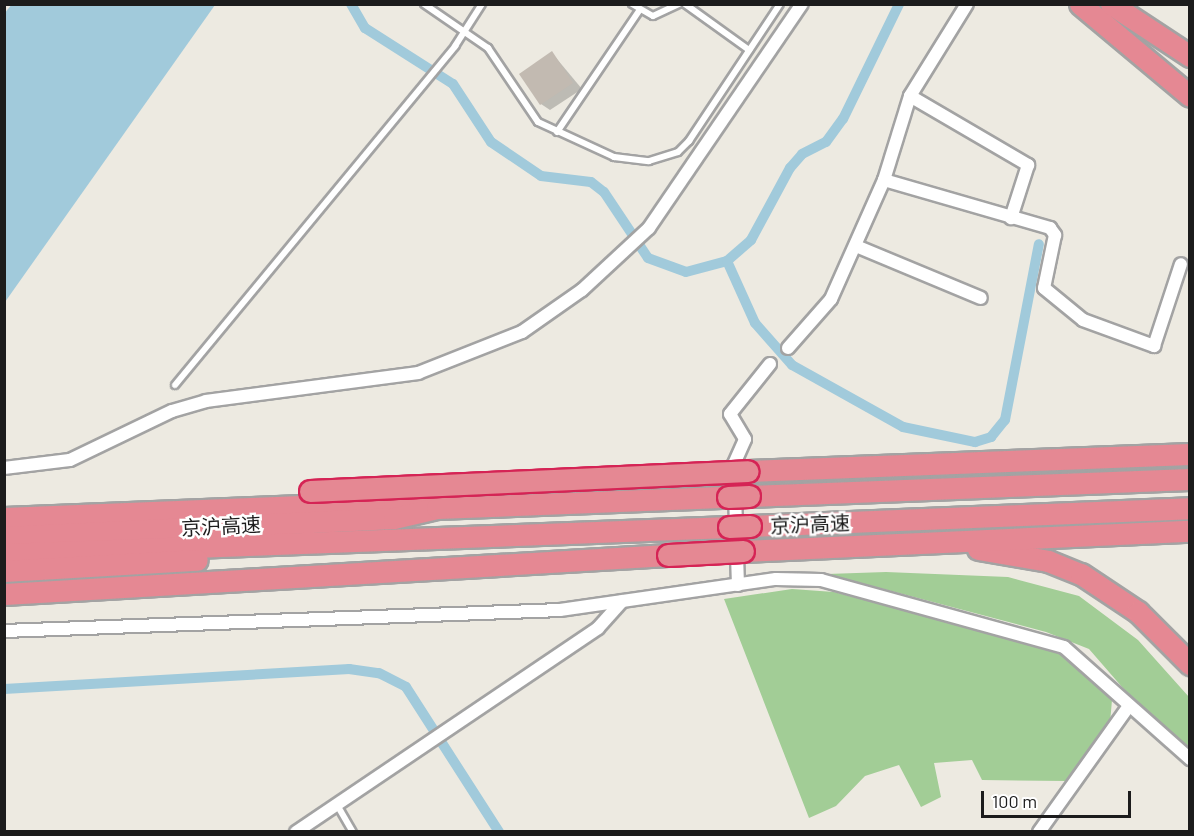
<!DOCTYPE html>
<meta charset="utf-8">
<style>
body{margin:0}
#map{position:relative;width:1194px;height:836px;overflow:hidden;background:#edeae1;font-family:Barlow,"Noto Sans SC",sans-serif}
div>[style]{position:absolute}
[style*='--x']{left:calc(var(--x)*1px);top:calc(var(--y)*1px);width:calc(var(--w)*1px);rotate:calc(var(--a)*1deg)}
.forest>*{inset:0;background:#a2cd96}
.water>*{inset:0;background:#a1cadb}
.shadow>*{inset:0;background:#0003}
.canal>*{height:10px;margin:-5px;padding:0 5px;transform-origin:5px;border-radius:5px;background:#a1cadb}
.building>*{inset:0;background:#c2bab1}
.roads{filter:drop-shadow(2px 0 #a3a3a3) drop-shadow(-2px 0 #a3a3a3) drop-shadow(0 2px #a3a3a3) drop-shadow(0 -2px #a3a3a3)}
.lane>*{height:6px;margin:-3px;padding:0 3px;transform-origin:3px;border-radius:3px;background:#fff}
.street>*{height:12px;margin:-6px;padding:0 6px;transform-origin:6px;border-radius:6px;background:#fff}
.highway>*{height:21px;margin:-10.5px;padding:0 10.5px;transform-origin:10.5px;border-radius:10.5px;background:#e58893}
.bridges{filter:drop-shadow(2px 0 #d52455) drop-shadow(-2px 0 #d52455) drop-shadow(0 2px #d52455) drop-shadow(0 -2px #d52455)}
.highway-bridge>*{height:21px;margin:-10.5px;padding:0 10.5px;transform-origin:10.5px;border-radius:10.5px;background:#e58893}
span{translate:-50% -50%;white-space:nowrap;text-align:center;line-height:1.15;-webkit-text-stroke:5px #fff;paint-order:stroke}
.street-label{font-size:20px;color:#1c1c1c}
.frame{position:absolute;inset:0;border:6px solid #1c1c1c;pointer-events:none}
.scale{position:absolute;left:981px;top:791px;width:150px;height:27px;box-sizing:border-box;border:3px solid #1c1c1c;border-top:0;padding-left:8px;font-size:18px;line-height:21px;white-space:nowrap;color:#1c1c1c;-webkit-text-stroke:4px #fff;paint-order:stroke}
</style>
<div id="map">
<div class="forest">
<div style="clip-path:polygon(886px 572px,1008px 577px,1079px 596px,1138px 640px,1189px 697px,1189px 747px,1129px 695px,1089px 649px,1046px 632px,827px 574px)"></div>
<div style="clip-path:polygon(792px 589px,834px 592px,1055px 650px,1068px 655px,1112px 700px,1110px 723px,1067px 781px,982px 780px,972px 760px,934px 763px,941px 797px,921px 807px,899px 765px,865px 776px,836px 806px,809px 818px,724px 599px)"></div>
</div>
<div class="water">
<div style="clip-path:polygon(12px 4px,215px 5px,5px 302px,4px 14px)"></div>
</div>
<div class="shadow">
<div style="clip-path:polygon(552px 53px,582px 89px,550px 110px,541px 104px)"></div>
</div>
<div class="canal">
<div style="--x:351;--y:4;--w:28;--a:60"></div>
<div style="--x:365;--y:28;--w:104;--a:32.5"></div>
<div style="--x:453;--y:84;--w:69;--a:56.8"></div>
<div style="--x:491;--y:142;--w:60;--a:34.2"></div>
<div style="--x:541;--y:176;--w:50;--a:6.8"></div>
<div style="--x:591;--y:182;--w:16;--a:38"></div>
<div style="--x:604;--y:192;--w:79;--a:56.3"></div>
<div style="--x:648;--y:258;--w:40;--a:20.2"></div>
<div style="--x:686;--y:272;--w:42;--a:-15"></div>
<div style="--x:727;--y:261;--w:32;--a:-41"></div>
<div style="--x:751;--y:240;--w:82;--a:-61.6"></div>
<div style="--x:790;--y:168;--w:18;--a:-49"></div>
<div style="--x:802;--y:154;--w:27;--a:-27"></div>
<div style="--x:826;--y:142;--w:29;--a:-54"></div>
<div style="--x:843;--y:119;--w:128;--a:-64"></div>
<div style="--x:727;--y:261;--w:68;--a:65.7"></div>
<div style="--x:755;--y:323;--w:56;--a:48.6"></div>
<div style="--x:792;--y:365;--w:127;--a:29.2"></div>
<div style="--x:903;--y:427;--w:74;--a:11.8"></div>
<div style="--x:975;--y:442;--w:17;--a:-17"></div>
<div style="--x:991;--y:437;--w:22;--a:-51"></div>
<div style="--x:1005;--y:420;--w:179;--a:-79.1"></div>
<div style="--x:4;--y:689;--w:346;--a:-3.3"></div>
<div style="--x:349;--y:669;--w:30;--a:8"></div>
<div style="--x:379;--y:673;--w:30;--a:27"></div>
<div style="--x:406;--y:687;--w:172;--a:57.3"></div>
</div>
<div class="building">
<div style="clip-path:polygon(552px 51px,573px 83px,540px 105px,519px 74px)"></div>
</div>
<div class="roads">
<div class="lane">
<div style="--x:424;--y:4;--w:78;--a:34.5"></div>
<div style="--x:488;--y:48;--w:89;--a:56"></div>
<div style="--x:538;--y:122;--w:84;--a:24.7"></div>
<div style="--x:614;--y:157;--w:35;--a:7"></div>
<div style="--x:649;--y:161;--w:30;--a:-17"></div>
<div style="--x:678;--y:152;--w:16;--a:-45"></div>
<div style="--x:689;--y:141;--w:164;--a:-56.4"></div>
<div style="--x:632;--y:4;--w:24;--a:30"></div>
<div style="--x:653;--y:16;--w:29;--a:-25"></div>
<div style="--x:685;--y:4;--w:79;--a:35.7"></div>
<div style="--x:557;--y:132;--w:146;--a:-55.9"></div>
<div style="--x:175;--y:385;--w:440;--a:-50.4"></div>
<div style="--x:455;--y:46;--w:50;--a:-57.3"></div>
<div style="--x:336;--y:803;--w:34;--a:60"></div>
</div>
<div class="street">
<div style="--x:910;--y:96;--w:137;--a:30.3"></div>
<div style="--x:1028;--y:165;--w:56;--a:107.8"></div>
<div style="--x:884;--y:180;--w:173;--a:16.1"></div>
<div style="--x:1050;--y:228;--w:9;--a:54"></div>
<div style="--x:1055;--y:235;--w:54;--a:101.7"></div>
<div style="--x:1044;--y:288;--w:50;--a:39.4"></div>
<div style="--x:1083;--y:320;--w:76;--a:20.1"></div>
<div style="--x:1154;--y:346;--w:86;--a:-71.8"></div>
<div style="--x:856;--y:246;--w:135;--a:22.6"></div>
<div style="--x:788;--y:348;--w:65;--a:-48.7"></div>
<div style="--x:831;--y:299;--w:130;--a:-66"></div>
<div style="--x:884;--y:180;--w:88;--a:-72.8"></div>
<div style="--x:910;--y:96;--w:108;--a:-58.2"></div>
<div style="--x:4;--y:468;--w:66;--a:-6.9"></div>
<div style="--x:70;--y:460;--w:113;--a:-25.7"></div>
<div style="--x:172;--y:411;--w:35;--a:-16"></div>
<div style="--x:206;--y:401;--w:214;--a:-7.5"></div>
<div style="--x:418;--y:373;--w:112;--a:-21.5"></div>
<div style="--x:522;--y:332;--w:73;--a:-35"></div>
<div style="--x:582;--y:290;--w:91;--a:-42.8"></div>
<div style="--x:649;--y:228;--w:271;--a:-55.7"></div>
<div style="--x:738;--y:585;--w:121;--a:-91.9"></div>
<div style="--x:734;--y:464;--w:27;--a:-66"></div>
<div style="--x:745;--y:439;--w:29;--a:-121"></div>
<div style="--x:730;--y:414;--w:64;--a:-51.3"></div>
<div style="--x:4;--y:631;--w:556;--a:-2.16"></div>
<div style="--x:560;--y:610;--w:218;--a:-8.2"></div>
<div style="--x:776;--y:579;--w:45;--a:1.3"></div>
<div style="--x:821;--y:580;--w:252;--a:15.4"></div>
<div style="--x:1064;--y:647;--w:169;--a:41.6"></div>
<div style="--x:296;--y:832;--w:364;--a:-34"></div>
<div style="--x:598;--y:628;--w:36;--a:-48"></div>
<div style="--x:1039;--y:832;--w:153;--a:-54.5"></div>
</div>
<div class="highway">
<div style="--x:1080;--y:4;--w:143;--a:39.9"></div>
<div style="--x:1111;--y:4;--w:95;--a:33.4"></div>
<div style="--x:748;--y:471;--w:442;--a:-2.2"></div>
<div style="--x:749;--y:496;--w:441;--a:-2.2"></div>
<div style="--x:4;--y:518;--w:390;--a:-2.3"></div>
<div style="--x:394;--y:502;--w:31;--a:7"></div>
<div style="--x:750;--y:526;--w:440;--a:-2.3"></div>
<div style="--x:4;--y:537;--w:390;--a:-2.8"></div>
<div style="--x:394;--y:518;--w:44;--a:-13.1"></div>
<div style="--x:437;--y:508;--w:291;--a:-2.2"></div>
<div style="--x:978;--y:549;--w:71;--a:9.7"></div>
<div style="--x:1048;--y:561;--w:35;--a:22"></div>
<div style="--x:1081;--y:574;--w:69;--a:33.7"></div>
<div style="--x:1138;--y:612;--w:74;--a:45"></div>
<div style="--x:743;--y:551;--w:447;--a:-2.6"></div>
<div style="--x:4;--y:554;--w:726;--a:-2.13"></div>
<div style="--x:4;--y:571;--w:193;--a:-3.3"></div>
<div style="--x:4;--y:594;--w:665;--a:-3.36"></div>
</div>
</div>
<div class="bridges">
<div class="highway-bridge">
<div style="--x:310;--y:491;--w:438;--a:-2.6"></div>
<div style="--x:728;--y:497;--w:21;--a:-3"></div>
<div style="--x:729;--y:527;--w:21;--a:-3"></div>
<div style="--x:668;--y:555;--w:75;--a:-3.1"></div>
</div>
</div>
<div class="street-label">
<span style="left:810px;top:524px;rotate:-2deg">京沪高速</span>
<span style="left:221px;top:526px;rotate:-3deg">京沪高速</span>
</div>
<div class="frame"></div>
<div class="scale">100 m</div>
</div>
